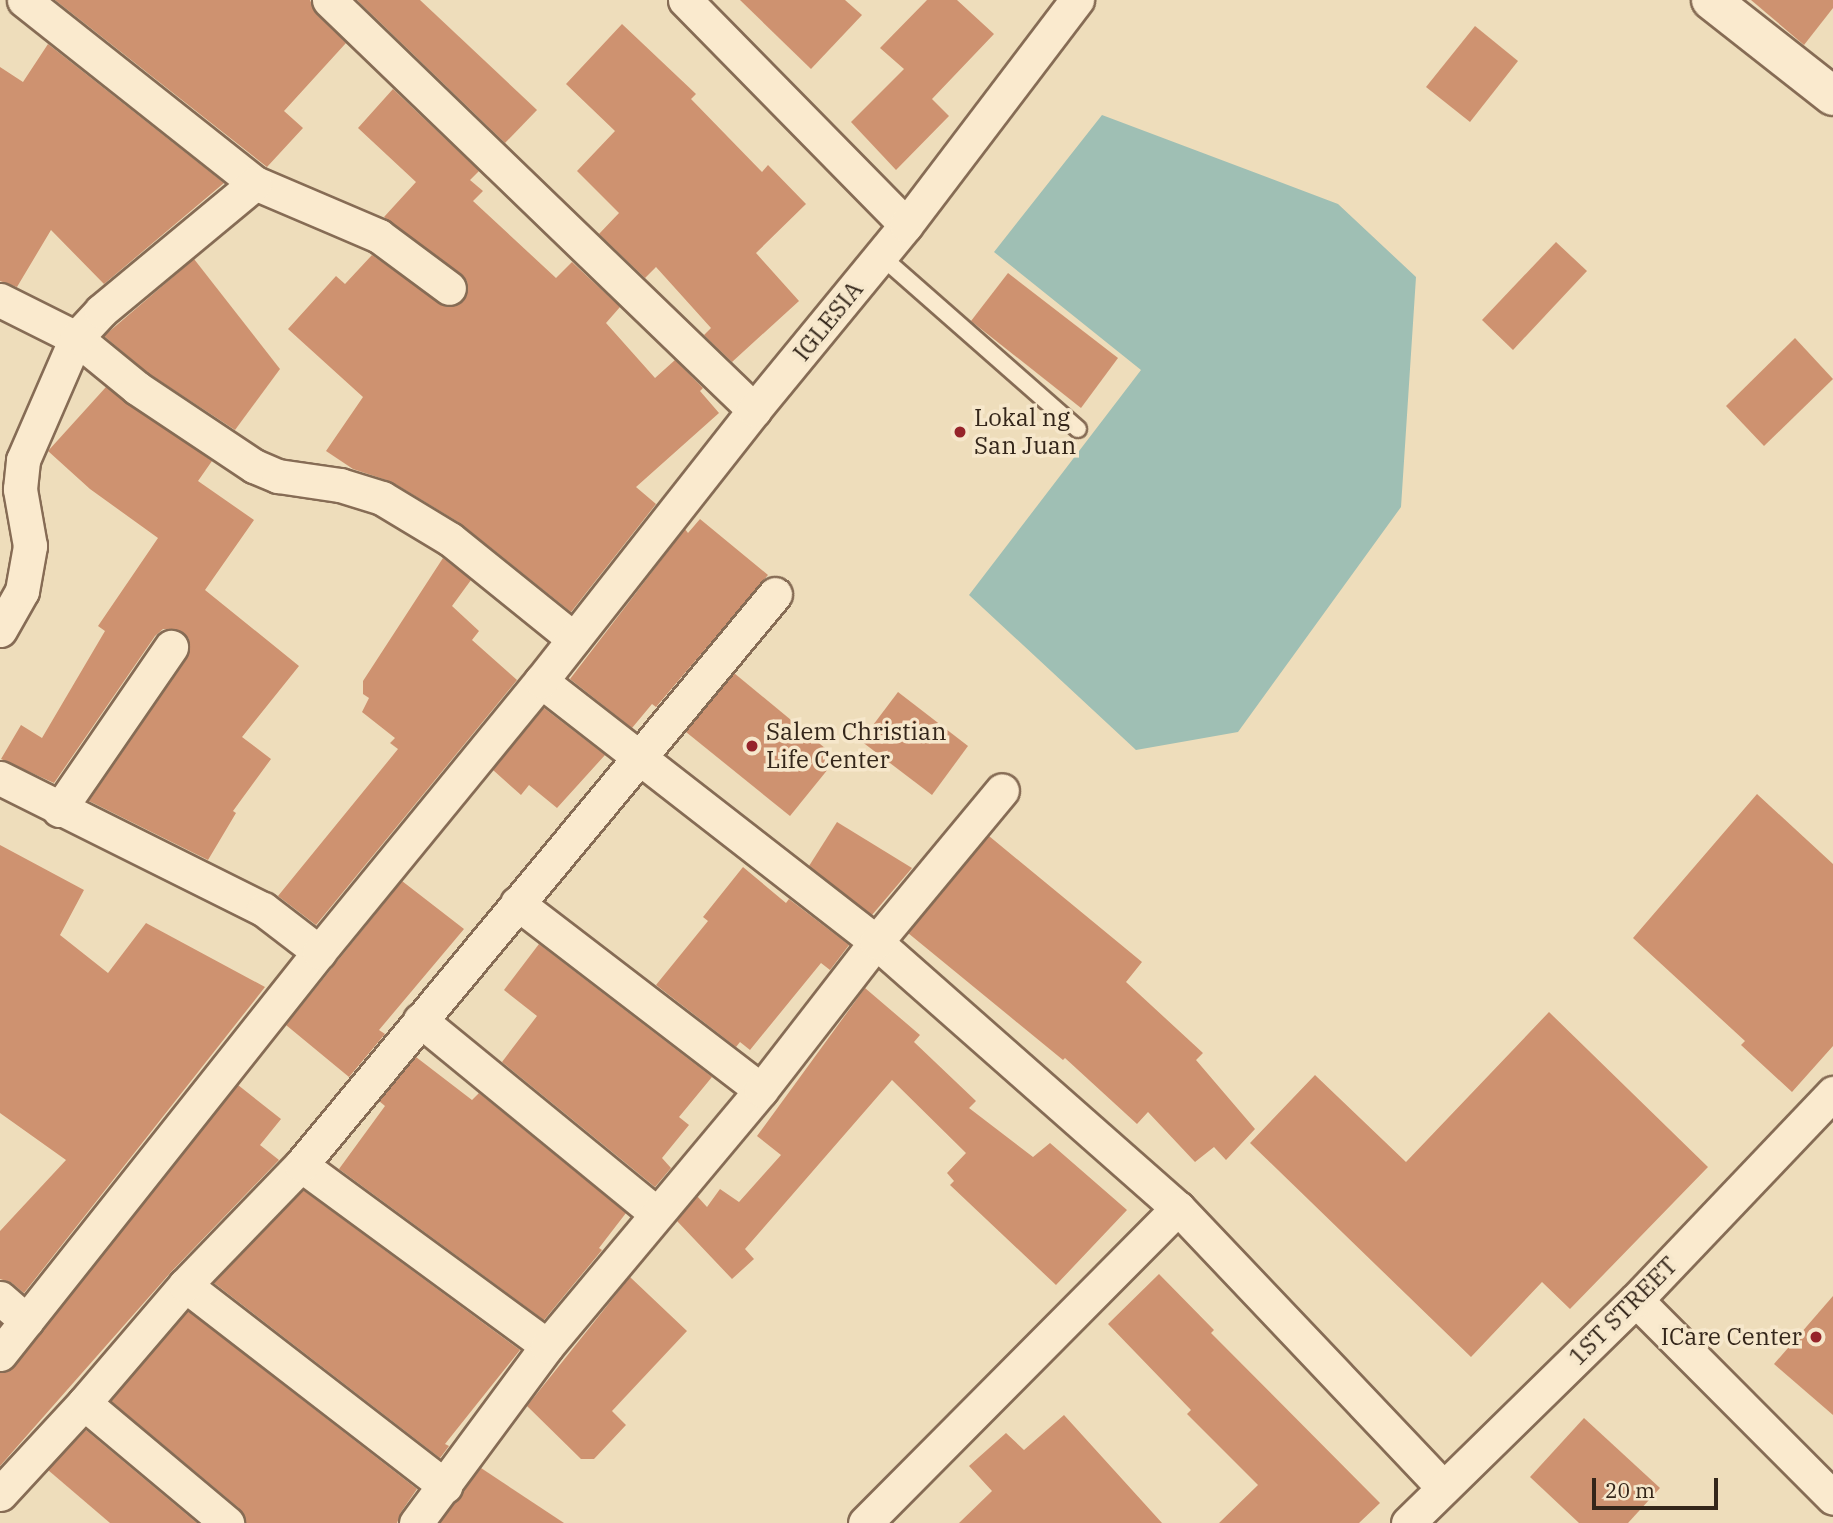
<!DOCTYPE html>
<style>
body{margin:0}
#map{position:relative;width:1833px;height:1523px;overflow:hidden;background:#edb;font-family:"IBM Plex Serif",serif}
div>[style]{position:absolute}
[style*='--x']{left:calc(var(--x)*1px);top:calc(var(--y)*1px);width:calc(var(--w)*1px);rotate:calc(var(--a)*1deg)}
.water>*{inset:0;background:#9fbfb4}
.building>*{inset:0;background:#ce9270}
.roads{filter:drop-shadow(2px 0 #866c55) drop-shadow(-2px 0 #866c55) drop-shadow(0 2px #866c55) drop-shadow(0 -2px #866c55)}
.lane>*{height:16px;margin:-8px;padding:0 8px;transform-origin:8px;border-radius:8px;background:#faeace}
.street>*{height:33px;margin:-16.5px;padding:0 16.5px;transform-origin:16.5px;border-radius:16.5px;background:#faeace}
.secondary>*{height:38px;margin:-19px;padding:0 19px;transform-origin:19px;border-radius:19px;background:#faeace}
.dots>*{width:19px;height:19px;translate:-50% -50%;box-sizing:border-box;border:4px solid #f6e7cb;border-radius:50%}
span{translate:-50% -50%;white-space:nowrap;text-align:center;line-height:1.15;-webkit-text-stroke:7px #f6e7cb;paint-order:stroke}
.street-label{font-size:24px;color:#34261a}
.poi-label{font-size:24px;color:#34261a}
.left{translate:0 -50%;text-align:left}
.right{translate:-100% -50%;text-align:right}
.scale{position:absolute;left:1592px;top:1478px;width:126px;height:32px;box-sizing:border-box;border:4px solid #34261a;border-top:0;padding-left:9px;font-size:21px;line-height:24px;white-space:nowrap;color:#34261a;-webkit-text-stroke:5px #f6e7cb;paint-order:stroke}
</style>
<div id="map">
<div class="water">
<div style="clip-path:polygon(1102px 115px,1338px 204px,1416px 277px,1401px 507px,1238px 732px,1136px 750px,969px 595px,1141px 370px,994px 252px)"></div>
</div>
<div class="building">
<div style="clip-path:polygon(55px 0,310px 0,316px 14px,346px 43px,284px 111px,303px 128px,267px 167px)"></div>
<div style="clip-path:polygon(357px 0,420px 0,537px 110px,505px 143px)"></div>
<div style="clip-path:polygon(740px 0,845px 0,862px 15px,811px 69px)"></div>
<div style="clip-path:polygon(927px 0,957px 0,994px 34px,932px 99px,949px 116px,896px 170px,851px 122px,904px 69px,880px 48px)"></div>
<div style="clip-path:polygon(1751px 0,1833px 0,1833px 8px,1804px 45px)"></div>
<div style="clip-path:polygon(622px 24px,696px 94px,691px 99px,762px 172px,768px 165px,806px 204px,756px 253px,799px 301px,732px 362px,704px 335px,711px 328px,656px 267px,645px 278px,599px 234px,619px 213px,577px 171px,615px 131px,566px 84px)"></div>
<div style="clip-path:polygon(1475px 26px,1518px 61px,1470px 122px,1426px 87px)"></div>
<div style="clip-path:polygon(48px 44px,224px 183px,104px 284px,51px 230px,17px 287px,0 281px,0 67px,23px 82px)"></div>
<div style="clip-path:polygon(393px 89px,479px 171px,470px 180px,483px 191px,473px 201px,556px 278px,572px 262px,620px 307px,606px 323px,655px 378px,675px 360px,703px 388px,700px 391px,719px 413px,636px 487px,656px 504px,571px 612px,460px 523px,392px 482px,353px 469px,326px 451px,363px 397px,288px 329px,336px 276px,345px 284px,372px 255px,446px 307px,457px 305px,468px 291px,467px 281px,460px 273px,384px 217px,416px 182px,358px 128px)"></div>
<div style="clip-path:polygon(1556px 242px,1587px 271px,1513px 350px,1482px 320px)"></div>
<div style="clip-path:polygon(194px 259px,280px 369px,235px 430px,148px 373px,104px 336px)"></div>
<div style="clip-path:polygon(1008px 273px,1118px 358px,1081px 408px,971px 321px)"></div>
<div style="clip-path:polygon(1795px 338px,1833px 379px,1764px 446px,1726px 406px)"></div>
<div style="clip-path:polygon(106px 387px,212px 461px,198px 481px,254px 520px,205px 590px,299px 666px,242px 737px,271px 759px,233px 811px,236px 813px,208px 860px,89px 801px,187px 658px,189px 639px,181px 631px,163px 629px,155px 636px,54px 783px,1px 759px,21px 725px,42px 738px,105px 631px,98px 626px,158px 538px,90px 489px,48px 451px)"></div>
<div style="clip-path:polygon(700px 519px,768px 575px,656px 707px,652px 704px,632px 728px,570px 679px,685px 529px,688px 533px)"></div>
<div style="clip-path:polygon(443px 558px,471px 580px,452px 606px,479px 631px,472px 640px,517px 680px,316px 925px,278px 896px,398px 749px,390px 743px,395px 738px,362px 712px,369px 698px,363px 694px,363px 681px)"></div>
<div style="clip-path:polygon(734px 673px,837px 758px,790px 816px,686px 732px)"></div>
<div style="clip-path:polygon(898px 692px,968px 746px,932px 795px,861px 741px)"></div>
<div style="clip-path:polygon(544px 708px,605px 755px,557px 808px,529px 785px,521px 795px,493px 770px)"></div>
<div style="clip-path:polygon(1757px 794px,1833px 864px,1833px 1046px,1792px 1092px,1741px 1045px,1745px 1041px,1633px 938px)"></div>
<div style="clip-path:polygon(837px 822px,912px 868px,872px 915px,809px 866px)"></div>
<div style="clip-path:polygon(989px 836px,1142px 962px,1126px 982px,1203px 1053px,1196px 1060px,1255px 1129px,1226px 1160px,1214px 1147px,1195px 1162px,1148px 1112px,1137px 1124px,1065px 1058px,1063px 1060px,908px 933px)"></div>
<div style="clip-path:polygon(0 845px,84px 890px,60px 935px,108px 973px,146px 923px,265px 987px,24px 1293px,12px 1283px,0 1279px,0 1231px,66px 1160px,0 1113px)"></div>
<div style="clip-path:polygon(743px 867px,786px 903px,789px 899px,849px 945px,830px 970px,821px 963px,750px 1050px,740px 1042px,736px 1047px,656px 985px,708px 921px,703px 917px)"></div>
<div style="clip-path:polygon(402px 881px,464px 929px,379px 1030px,385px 1034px,349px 1077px,286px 1025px)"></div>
<div style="clip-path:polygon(539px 944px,712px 1077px,679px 1117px,689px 1125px,662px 1158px,671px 1168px,655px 1187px,502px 1062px,537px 1016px,504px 990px)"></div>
<div style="clip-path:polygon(865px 988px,920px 1035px,914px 1042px,976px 1101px,969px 1108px,1033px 1157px,1050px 1143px,1127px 1210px,1056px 1285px,950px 1185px,954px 1181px,947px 1173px,966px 1153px,892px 1080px,745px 1249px,754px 1259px,732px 1279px,677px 1221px,697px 1196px,707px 1207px,720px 1189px,739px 1202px,781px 1155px,757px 1136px)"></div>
<div style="clip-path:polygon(1549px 1012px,1708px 1167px,1570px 1309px,1542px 1282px,1471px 1357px,1250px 1143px,1315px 1075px,1406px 1162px)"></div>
<div style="clip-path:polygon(416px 1057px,472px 1100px,479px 1093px,626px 1213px,599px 1248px,602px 1250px,544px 1320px,339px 1169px,385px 1106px,379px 1101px)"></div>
<div style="clip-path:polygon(238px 1085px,281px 1119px,260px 1145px,279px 1160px,171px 1272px,0 1466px,0 1373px,15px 1366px)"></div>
<div style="clip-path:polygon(303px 1190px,520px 1350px,445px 1444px,449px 1446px,440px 1458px,214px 1283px)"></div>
<div style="clip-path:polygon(1159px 1274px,1214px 1330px,1211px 1333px,1380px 1503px,1359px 1523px,1219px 1523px,1258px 1485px,1187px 1414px,1191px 1410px,1108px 1324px)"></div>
<div style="clip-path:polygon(630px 1277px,687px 1331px,612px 1411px,626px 1425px,594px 1459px,581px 1459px,527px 1406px)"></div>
<div style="clip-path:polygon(1833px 1296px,1833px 1415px,1774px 1364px)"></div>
<div style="clip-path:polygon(188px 1311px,417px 1489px,401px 1512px,397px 1523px,246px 1523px,239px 1508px,111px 1401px)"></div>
<div style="clip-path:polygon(1064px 1415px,1162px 1523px,959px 1523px,992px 1491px,969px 1466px,1006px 1433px,1024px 1450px)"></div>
<div style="clip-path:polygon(1584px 1418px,1660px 1488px,1628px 1523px,1579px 1523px,1530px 1477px)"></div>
<div style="clip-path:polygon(86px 1430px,197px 1523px,110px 1523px,48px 1470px)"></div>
<div style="clip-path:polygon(481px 1468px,564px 1523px,440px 1523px)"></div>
</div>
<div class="roads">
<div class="lane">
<div style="--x:881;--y:256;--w:262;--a:41.3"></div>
</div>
<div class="street">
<div style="--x:24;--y:0;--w:295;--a:38.4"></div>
<div style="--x:255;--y:183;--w:135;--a:23.1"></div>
<div style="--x:379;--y:236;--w:87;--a:36.6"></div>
<div style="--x:329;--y:0;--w:591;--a:43.97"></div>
<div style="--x:685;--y:0;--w:315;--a:45.5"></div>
<div style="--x:0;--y:300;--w:85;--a:26.6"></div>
<div style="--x:76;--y:338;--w:79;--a:39.3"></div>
<div style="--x:137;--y:388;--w:141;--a:33.7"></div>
<div style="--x:254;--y:466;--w:26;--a:23"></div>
<div style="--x:278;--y:476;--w:63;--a:8.3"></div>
<div style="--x:340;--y:485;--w:44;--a:17.2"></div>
<div style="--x:382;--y:498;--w:79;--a:31.1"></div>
<div style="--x:450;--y:539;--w:159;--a:38.9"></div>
<div style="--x:0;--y:630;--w:45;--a:-60.6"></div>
<div style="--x:22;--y:591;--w:46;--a:-79.9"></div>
<div style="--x:30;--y:546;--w:58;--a:-100"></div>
<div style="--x:20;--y:489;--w:29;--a:-84"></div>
<div style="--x:23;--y:460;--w:133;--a:-66.5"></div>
<div style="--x:76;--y:338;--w:37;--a:-47"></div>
<div style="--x:101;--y:311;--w:200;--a:-39.7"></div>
<div style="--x:541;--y:681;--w:425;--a:37.9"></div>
<div style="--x:876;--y:942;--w:402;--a:41.4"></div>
<div style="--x:1178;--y:1208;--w:385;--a:46.5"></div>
<div style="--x:0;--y:778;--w:294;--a:26.5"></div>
<div style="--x:263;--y:909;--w:71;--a:37.5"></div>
<div style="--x:59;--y:810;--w:198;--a:-55.5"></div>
<div style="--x:517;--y:903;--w:307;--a:37.5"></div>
<div style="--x:420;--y:1020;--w:305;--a:39.3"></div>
<div style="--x:301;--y:1165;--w:305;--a:36.3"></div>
<div style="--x:185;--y:1285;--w:329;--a:37.7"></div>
<div style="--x:0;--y:1298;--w:35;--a:41"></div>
<div style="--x:1636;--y:1300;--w:279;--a:45.1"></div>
<div style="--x:0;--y:1354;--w:513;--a:-51.57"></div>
<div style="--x:319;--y:952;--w:350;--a:-50.7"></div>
<div style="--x:541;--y:681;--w:345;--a:-51.8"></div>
<div style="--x:754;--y:410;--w:239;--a:-50.6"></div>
<div style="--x:906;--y:225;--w:283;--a:-52.8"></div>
<div style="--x:84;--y:1403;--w:187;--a:40"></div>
<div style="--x:0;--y:1494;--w:124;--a:-47.3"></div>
<div style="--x:84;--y:1403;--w:155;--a:-49.4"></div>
<div style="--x:185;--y:1285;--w:167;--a:-46"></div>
<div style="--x:301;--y:1165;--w:742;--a:-50.3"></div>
<div style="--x:416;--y:1523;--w:220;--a:-53.5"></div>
<div style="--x:547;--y:1346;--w:334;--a:-50.1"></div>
<div style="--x:761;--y:1090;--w:187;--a:-52.2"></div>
<div style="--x:876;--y:942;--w:197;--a:-50.3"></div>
<div style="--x:865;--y:1523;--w:444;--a:-45.2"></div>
<div style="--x:1408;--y:1523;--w:319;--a:-44.4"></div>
<div style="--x:1636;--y:1300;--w:286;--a:-46.4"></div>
</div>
<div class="secondary">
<div style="--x:1711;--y:0;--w:155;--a:38.2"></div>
</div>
</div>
<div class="dots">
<div style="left:960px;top:432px;background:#96242a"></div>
<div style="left:752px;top:746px;background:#96242a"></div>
<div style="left:1816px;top:1337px;background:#96242a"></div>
</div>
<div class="street-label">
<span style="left:828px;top:321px;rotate:-51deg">IGLESIA</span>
<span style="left:1623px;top:1311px;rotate:-45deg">1ST STREET</span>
</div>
<div class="poi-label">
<span class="left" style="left:974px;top:432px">Lokal ng<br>San Juan</span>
<span class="left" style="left:766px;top:746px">Salem Christian<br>Life Center</span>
<span class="right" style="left:1802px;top:1337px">ICare Center</span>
</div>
<div class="scale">20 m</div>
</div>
